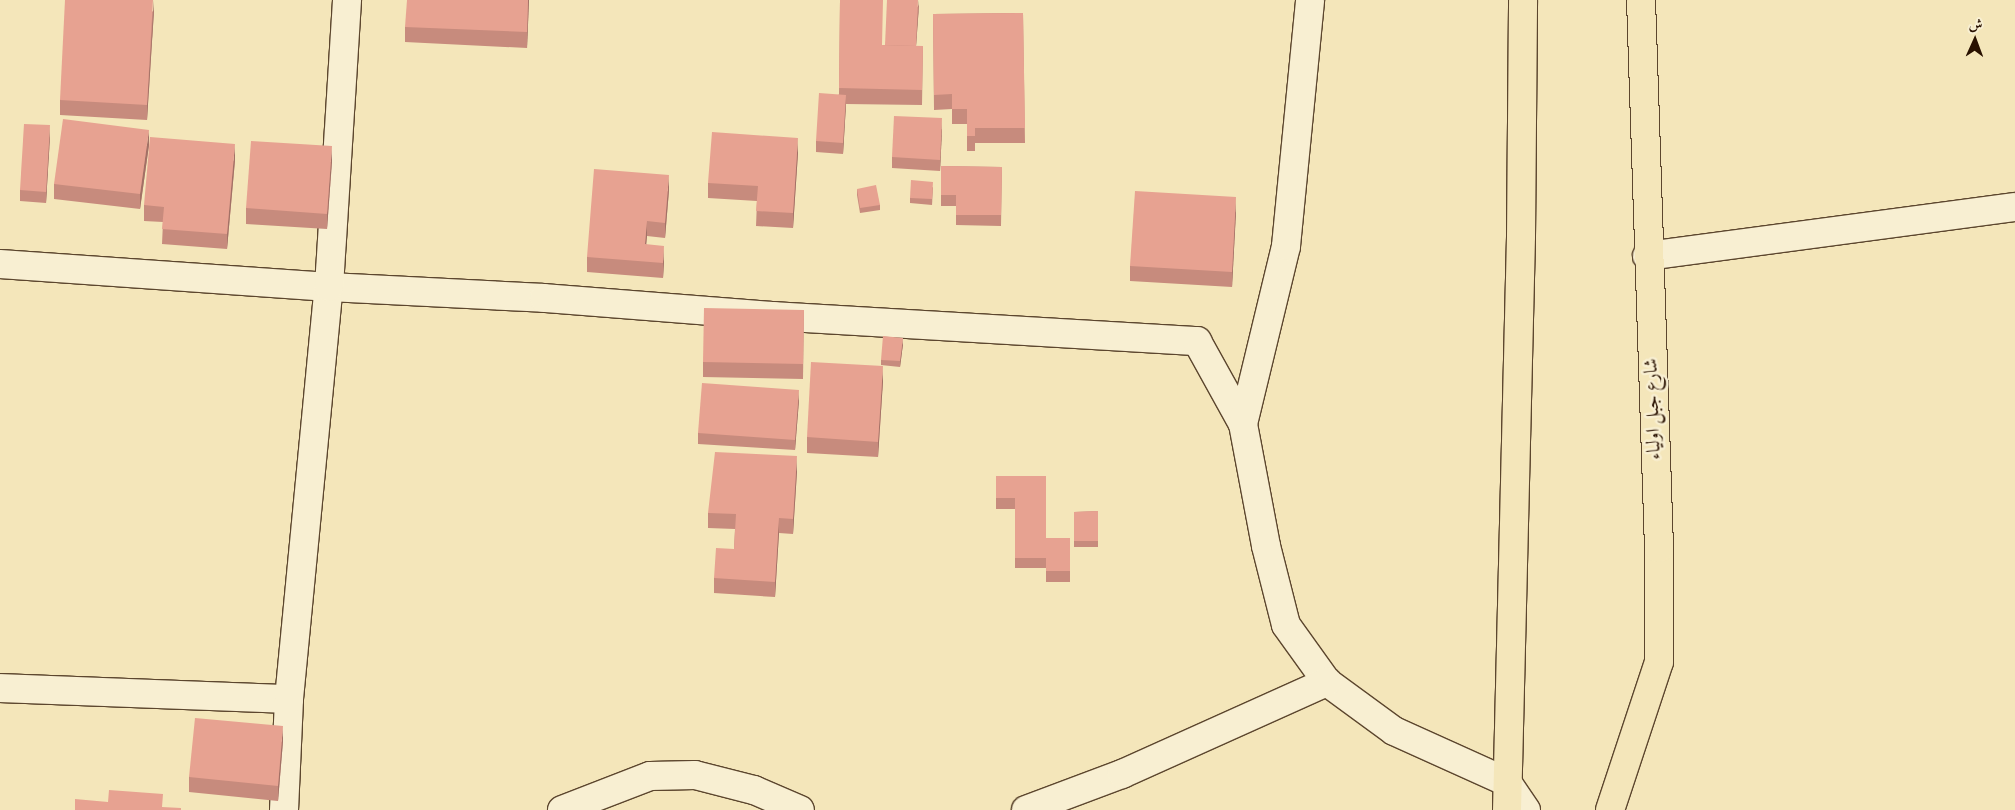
<!DOCTYPE html>
<meta charset="utf-8">
<style>
body{margin:0}
#map{position:relative;width:2015px;height:810px;overflow:hidden;background:#f4e6ba;font-family:"IM FELL Double Pica",Amiri,serif}
div>[style]{position:absolute}
[style*='--x']{left:calc(var(--x)*1px);top:calc(var(--y)*1px);width:calc(var(--w)*1px);rotate:calc(var(--a)*1deg)}
.roads{filter:drop-shadow(1px 0 #5c462e) drop-shadow(-1px 0 #5c462e) drop-shadow(0 1px #5c462e) drop-shadow(0 -1px #5c462e)}
.minor>*{height:28px;margin:-14px;padding:0 14px;transform-origin:14px;border-radius:14px;background:#f8efd2}
.highway>*{height:28px;margin:-14px;padding:0 14px;transform-origin:14px;border-radius:14px;background:#f4e6ba}
.wall>*{inset:0;background:#c78b7d}
.shaded-wall>*{inset:0;background:#a27166}
.building>*{inset:0;background:#e7a291}
span{translate:-50% -50%;white-space:nowrap;text-align:center;line-height:1.15;-webkit-text-stroke:5px #f8efd2;paint-order:stroke}
.street-label{font-size:19px;color:#291100}
.north{position:absolute;left:1950px;top:15px;width:50px;height:50px;-webkit-text-stroke:4px #f8efd2;paint-order:stroke;rotate:2deg;font-size:14px;font-weight:700;line-height:20px;text-align:center;color:#291100}
.north::after{content:'';display:block;margin:auto;width:18px;height:22px;background:#291100;clip-path:polygon(50% 0,100% 100%,50% 72%,0 100%)}
</style>
<div id="map">
<div class="roads">
<div class="minor">
<div style="--x:1647;--y:256;--w:371;--a:-7.6"></div>
<div style="--x:0;--y:264;--w:330;--a:4"></div>
<div style="--x:329;--y:287;--w:215;--a:2.9"></div>
<div style="--x:544;--y:298;--w:230;--a:4.5"></div>
<div style="--x:773;--y:316;--w:425;--a:3.4"></div>
<div style="--x:1197;--y:341;--w:95;--a:61"></div>
<div style="--x:1243;--y:424;--w:124;--a:79.3"></div>
<div style="--x:1266;--y:546;--w:81;--a:75.8"></div>
<div style="--x:1286;--y:625;--w:70;--a:54.3"></div>
<div style="--x:1327;--y:682;--w:83;--a:36.2"></div>
<div style="--x:1394;--y:731;--w:124;--a:24.3"></div>
<div style="--x:1507;--y:782;--w:34;--a:56"></div>
<div style="--x:1243;--y:424;--w:183;--a:-76.4"></div>
<div style="--x:1286;--y:246;--w:247;--a:-84.4"></div>
<div style="--x:0;--y:688;--w:289;--a:2.2"></div>
<div style="--x:284;--y:810;--w:111;--a:-87.4"></div>
<div style="--x:289;--y:699;--w:414;--a:-84.5"></div>
<div style="--x:329;--y:287;--w:288;--a:-86.4"></div>
<div style="--x:562;--y:810;--w:94;--a:-21.1"></div>
<div style="--x:650;--y:776;--w:45;--a:-1.3"></div>
<div style="--x:695;--y:775;--w:61;--a:14.3"></div>
<div style="--x:754;--y:790;--w:50;--a:23.5"></div>
<div style="--x:1026;--y:810;--w:103;--a:-20.6"></div>
<div style="--x:1122;--y:774;--w:225;--a:-24.2"></div>
</div>
<div class="highway">
<div style="--x:1507;--y:810;--w:574;--a:-88.6"></div>
<div style="--x:1521;--y:236;--w:236;--a:-89.5"></div>
<div style="--x:1610;--y:810;--w:156;--a:-71.7"></div>
<div style="--x:1659;--y:662;--w:114;--a:-90"></div>
<div style="--x:1659;--y:548;--w:548;--a:-91.88"></div>
</div>
</div>
<div class="wall">
<div style="clip-path:polygon(529px 0,527px 48px,405px 42px,405px 27px)"></div>
<div style="clip-path:polygon(840px 0,882px 45px,885px 45px,919px 5px,916px 46px,923px 46px,922px 105px,846px 104px,843px 154px,816px 152px,816px 141px,839px 94px)"></div>
<div style="clip-path:polygon(154px 10px,147px 120px,60px 115px,60px 100px)"></div>
<div style="clip-path:polygon(1023px 13px,1025px 143px,975px 143px,975px 151px,967px 151px,967px 124px,952px 124px,952px 109px,934px 110px,933px 14px)"></div>
<div style="clip-path:polygon(942px 129px,940px 171px,892px 168px,892px 157px)"></div>
<div style="clip-path:polygon(50px 136px,46px 203px,20px 201px,20px 190px)"></div>
<div style="clip-path:polygon(149px 145px,140px 209px,54px 199px,54px 184px)"></div>
<div style="clip-path:polygon(798px 153px,793px 228px,756px 226px,757px 201px,708px 198px,708px 183px)"></div>
<div style="clip-path:polygon(235px 160px,227px 249px,162px 244px,163px 222px,144px 221px,144px 205px)"></div>
<div style="clip-path:polygon(332px 161px,327px 229px,246px 224px,246px 208px)"></div>
<div style="clip-path:polygon(941px 166px,1002px 167px,1001px 226px,956px 225px,956px 206px,941px 206px)"></div>
<div style="clip-path:polygon(933px 187px,932px 205px,910px 203px,910px 198px)"></div>
<div style="clip-path:polygon(857px 189px,880px 205px,880px 210px,860px 213px,857px 195px)"></div>
<div style="clip-path:polygon(669px 190px,665px 238px,647px 236px,646px 244px,664px 261px,663px 278px,587px 272px,587px 257px)"></div>
<div style="clip-path:polygon(1236px 212px,1232px 287px,1130px 281px,1130px 266px)"></div>
<div style="clip-path:polygon(804px 310px,803px 379px,703px 377px,703px 362px)"></div>
<div style="clip-path:polygon(903px 344px,900px 367px,881px 365px,881px 360px)"></div>
<div style="clip-path:polygon(883px 381px,878px 457px,807px 453px,807px 437px)"></div>
<div style="clip-path:polygon(799px 400px,795px 450px,698px 444px,698px 433px)"></div>
<div style="clip-path:polygon(797px 471px,793px 534px,779px 533px,775px 597px,714px 593px,714px 578px,734px 549px,735px 529px,708px 528px,708px 513px)"></div>
<div style="clip-path:polygon(996px 476px,1046px 476px,1046px 538px,1070px 538px,1070px 582px,1046px 582px,1046px 568px,1015px 568px,1015px 509px,996px 509px)"></div>
<div style="clip-path:polygon(1098px 511px,1098px 547px,1074px 547px,1074px 512px)"></div>
<div style="clip-path:polygon(283px 741px,278px 801px,189px 792px,189px 777px)"></div>
</div>
<div class="shaded-wall">
<div style="clip-path:polygon(154px 0,154px 10px,147px 120px,147px 105px)"></div>
<div style="clip-path:polygon(528px 0,529px 0,527px 48px,527px 32px)"></div>
<div style="clip-path:polygon(919px 0,919px 5px,915px 60px,915px 49px)"></div>
<div style="clip-path:polygon(846px 95px,846px 105px,843px 154px,843px 143px)"></div>
<div style="clip-path:polygon(942px 118px,942px 129px,940px 171px,940px 160px)"></div>
<div style="clip-path:polygon(50px 125px,50px 136px,46px 203px,46px 192px)"></div>
<div style="clip-path:polygon(149px 130px,149px 145px,140px 209px,140px 194px)"></div>
<div style="clip-path:polygon(798px 138px,798px 153px,793px 228px,793px 213px)"></div>
<div style="clip-path:polygon(235px 144px,235px 160px,227px 249px,227px 234px)"></div>
<div style="clip-path:polygon(332px 146px,332px 161px,327px 229px,327px 214px)"></div>
<div style="clip-path:polygon(669px 175px,669px 190px,665px 238px,665px 223px)"></div>
<div style="clip-path:polygon(1236px 197px,1236px 212px,1232px 287px,1232px 272px)"></div>
<div style="clip-path:polygon(647px 221px,647px 236px,645px 259px,645px 244px)"></div>
<div style="clip-path:polygon(664px 246px,664px 261px,663px 278px,663px 263px)"></div>
<div style="clip-path:polygon(903px 338px,903px 344px,900px 367px,900px 361px)"></div>
<div style="clip-path:polygon(883px 366px,883px 381px,878px 457px,878px 442px)"></div>
<div style="clip-path:polygon(799px 390px,799px 400px,795px 450px,795px 440px)"></div>
<div style="clip-path:polygon(797px 456px,797px 471px,793px 534px,793px 519px)"></div>
<div style="clip-path:polygon(779px 518px,779px 533px,775px 597px,775px 582px)"></div>
<div style="clip-path:polygon(283px 726px,283px 741px,278px 801px,278px 786px)"></div>
</div>
<div class="building">
<div style="clip-path:polygon(65px 0,153px 0,147px 105px,60px 100px)"></div>
<div style="clip-path:polygon(407px 0,528px 0,527px 32px,405px 27px)"></div>
<div style="clip-path:polygon(840px 0,883px 0,882px 45px,923px 46px,922px 90px,839px 88px)"></div>
<div style="clip-path:polygon(887px 0,918px 0,916px 46px,885px 45px)"></div>
<div style="clip-path:polygon(1023px 13px,1025px 128px,975px 128px,975px 136px,967px 136px,967px 109px,952px 109px,952px 94px,934px 95px,933px 14px)"></div>
<div style="clip-path:polygon(819px 93px,846px 95px,843px 143px,816px 141px)"></div>
<div style="clip-path:polygon(894px 116px,942px 118px,940px 160px,892px 157px)"></div>
<div style="clip-path:polygon(63px 119px,149px 130px,140px 194px,54px 184px)"></div>
<div style="clip-path:polygon(24px 124px,50px 125px,46px 192px,20px 190px)"></div>
<div style="clip-path:polygon(712px 132px,798px 138px,793px 213px,756px 211px,758px 186px,708px 183px)"></div>
<div style="clip-path:polygon(150px 137px,235px 144px,227px 234px,162px 229px,164px 207px,144px 205px)"></div>
<div style="clip-path:polygon(251px 141px,332px 146px,327px 214px,246px 208px)"></div>
<div style="clip-path:polygon(941px 166px,1002px 167px,1001px 215px,956px 215px,956px 195px,941px 195px)"></div>
<div style="clip-path:polygon(594px 169px,669px 175px,665px 223px,647px 221px,645px 244px,664px 246px,663px 263px,587px 257px)"></div>
<div style="clip-path:polygon(911px 180px,933px 182px,932px 199px,910px 198px)"></div>
<div style="clip-path:polygon(876px 185px,880px 205px,860px 208px,857px 189px)"></div>
<div style="clip-path:polygon(1135px 191px,1236px 197px,1232px 272px,1130px 266px)"></div>
<div style="clip-path:polygon(704px 308px,804px 310px,803px 364px,703px 362px)"></div>
<div style="clip-path:polygon(883px 336px,903px 338px,900px 361px,881px 360px)"></div>
<div style="clip-path:polygon(811px 362px,883px 366px,878px 442px,807px 437px)"></div>
<div style="clip-path:polygon(702px 383px,799px 390px,795px 440px,698px 433px)"></div>
<div style="clip-path:polygon(715px 452px,797px 456px,793px 519px,779px 518px,775px 582px,714px 578px,716px 548px,734px 549px,736px 514px,708px 513px)"></div>
<div style="clip-path:polygon(996px 476px,1046px 476px,1046px 538px,1070px 538px,1070px 571px,1046px 571px,1046px 558px,1015px 558px,1015px 498px,996px 498px)"></div>
<div style="clip-path:polygon(1098px 511px,1098px 541px,1074px 541px,1074px 512px)"></div>
<div style="clip-path:polygon(195px 718px,283px 726px,278px 786px,189px 777px)"></div>
<div style="clip-path:polygon(109px 790px,163px 794px,162px 807px,181px 808px,181px 810px,75px 810px,75px 799px,108px 802px)"></div>
</div>
<div class="street-label">
<span style="left:1653px;top:409px;rotate:-92deg">شارع جبل اولياء</span>
</div>
<div class="north">ش</div>
</div>
